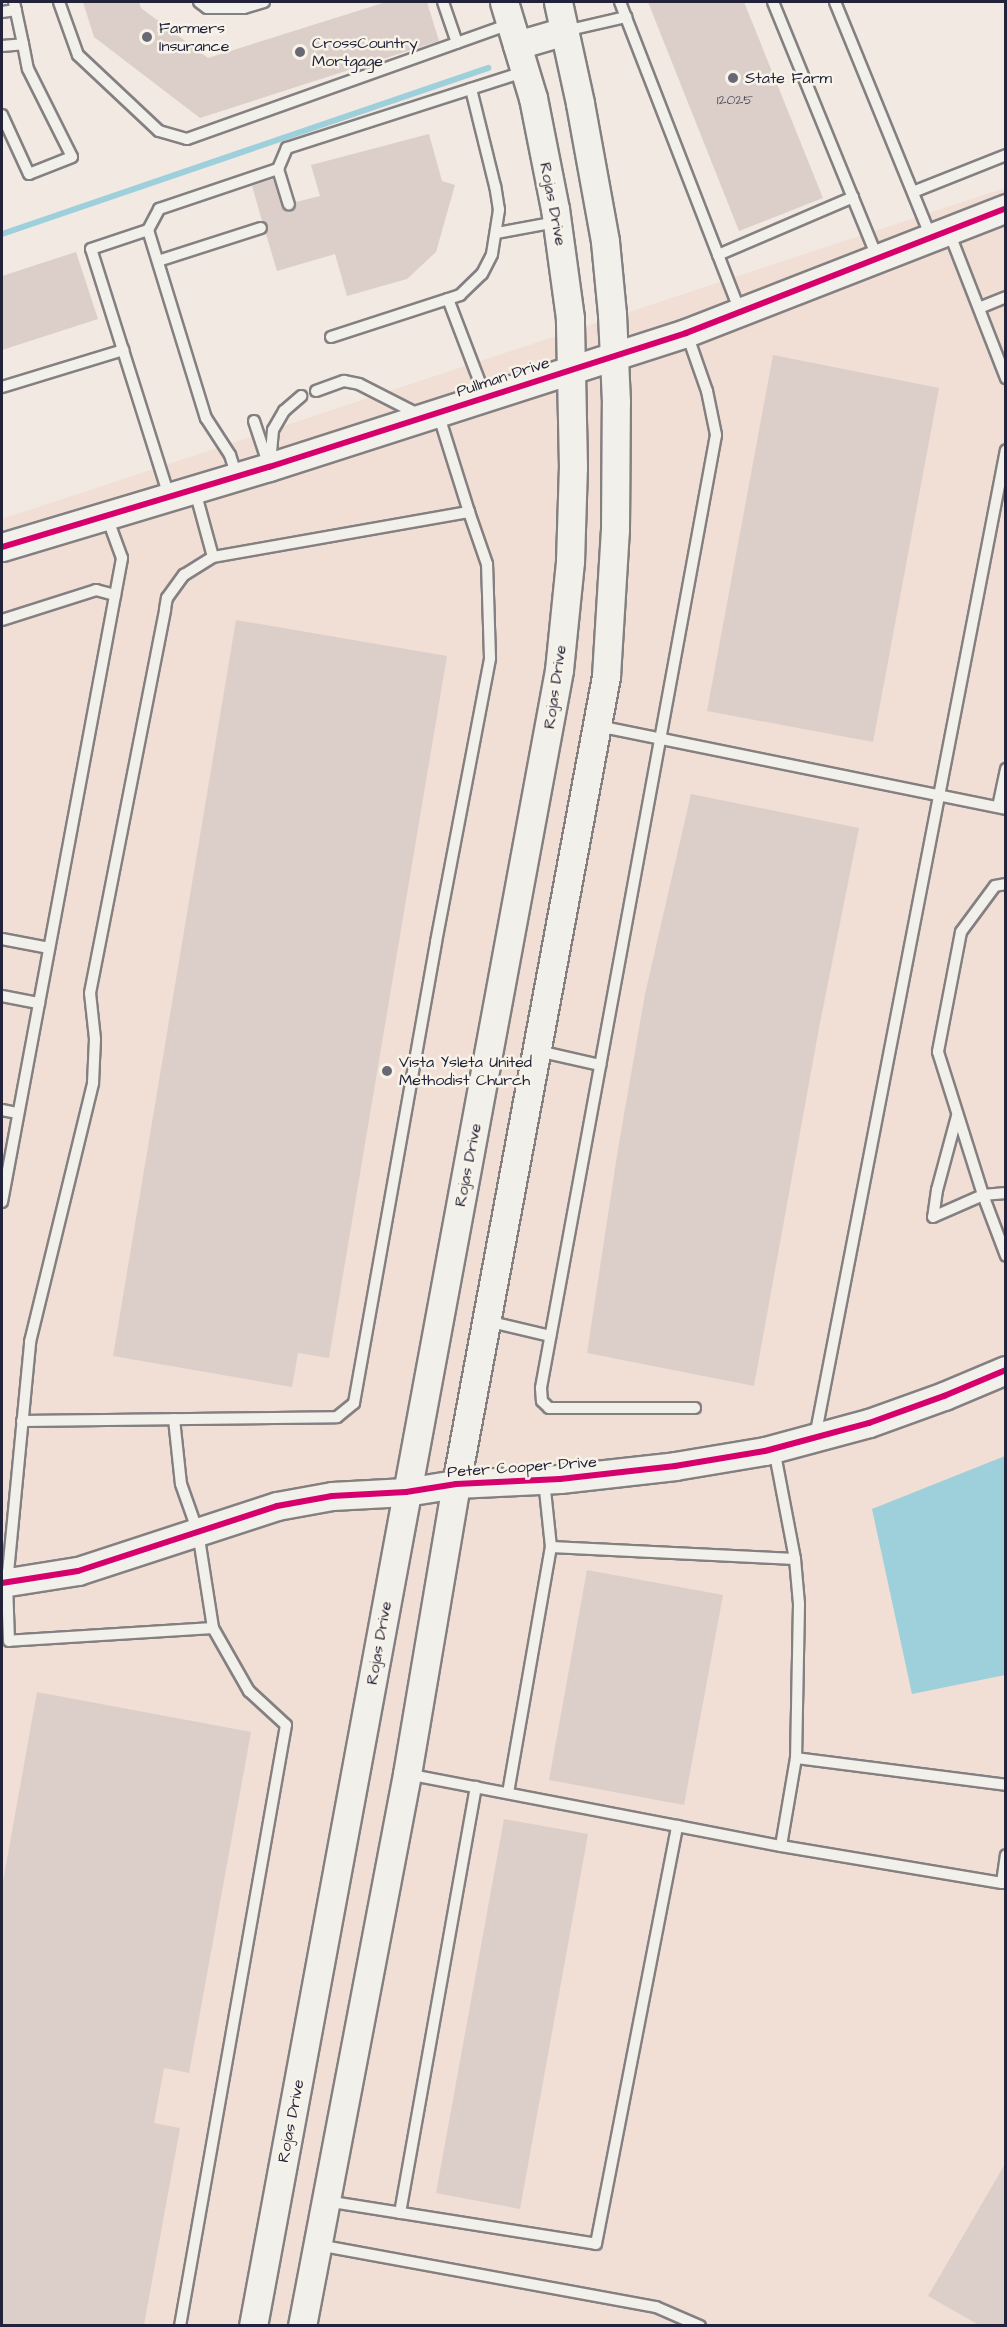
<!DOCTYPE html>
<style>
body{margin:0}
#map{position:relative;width:1007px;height:2327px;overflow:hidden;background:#f1e9e2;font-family:"Architects Daughter",sans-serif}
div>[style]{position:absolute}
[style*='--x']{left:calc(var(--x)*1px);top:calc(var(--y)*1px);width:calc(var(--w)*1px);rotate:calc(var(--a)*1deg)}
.built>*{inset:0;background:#f1ded4}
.water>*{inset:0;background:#9ed0dc}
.stream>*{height:6px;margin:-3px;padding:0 3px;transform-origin:3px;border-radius:3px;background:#9ed0dc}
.building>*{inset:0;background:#dccfca}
.roads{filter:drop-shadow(2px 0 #848082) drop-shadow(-2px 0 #848082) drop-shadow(0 2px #848082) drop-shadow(0 -2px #848082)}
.lane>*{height:10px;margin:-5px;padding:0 5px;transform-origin:5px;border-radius:5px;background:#f2f0eb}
.secondary>*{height:27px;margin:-13.5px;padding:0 13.5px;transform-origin:13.5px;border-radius:13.5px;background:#f2f0eb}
.cycleway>*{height:6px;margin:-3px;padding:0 3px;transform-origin:3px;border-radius:3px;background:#d6006c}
.dots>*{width:16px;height:16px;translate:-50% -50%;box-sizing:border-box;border:3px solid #f7f3e8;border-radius:50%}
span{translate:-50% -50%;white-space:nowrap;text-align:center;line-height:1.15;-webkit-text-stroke:5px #f7f3e8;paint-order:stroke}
.number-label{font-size:14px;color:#545061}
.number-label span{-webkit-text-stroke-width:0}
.poi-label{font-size:16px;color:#22223b}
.left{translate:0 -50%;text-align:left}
.street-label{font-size:16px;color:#22223b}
.frame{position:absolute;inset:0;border:3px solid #22223b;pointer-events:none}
</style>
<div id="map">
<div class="built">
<div style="clip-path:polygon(1005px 188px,1005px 2325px,2px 2325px,2px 519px)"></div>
</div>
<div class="water">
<div style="clip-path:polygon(1005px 1456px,1005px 1675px,912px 1694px,872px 1509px)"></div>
</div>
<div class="stream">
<div style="--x:2;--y:234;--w:514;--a:-18.86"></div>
</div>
<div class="building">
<div style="clip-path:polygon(83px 2px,139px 2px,141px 8px,208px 58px,386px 2px,427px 2px,439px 41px,200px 118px,94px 37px)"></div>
<div style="clip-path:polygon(648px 2px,744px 2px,823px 198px,739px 231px)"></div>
<div style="clip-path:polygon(429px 134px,442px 181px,455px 185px,436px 252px,407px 279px,347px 296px,335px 254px,277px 271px,266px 234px,268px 226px,262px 221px,252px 186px,273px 179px,282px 207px,291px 211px,295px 209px,296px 202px,320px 196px,311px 165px)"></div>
<div style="clip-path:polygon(76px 252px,98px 319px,2px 350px,2px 276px)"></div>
<div style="clip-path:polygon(773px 355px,939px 388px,873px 742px,707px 711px)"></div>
<div style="clip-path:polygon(236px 620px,447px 656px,329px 1358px,298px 1353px,292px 1387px,113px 1356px)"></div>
<div style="clip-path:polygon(691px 794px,859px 828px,819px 1028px,754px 1386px,587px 1353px,618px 1149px,645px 994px)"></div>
<div style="clip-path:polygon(587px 1570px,723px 1595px,684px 1805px,549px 1780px)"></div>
<div style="clip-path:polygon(37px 1692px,251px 1732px,189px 2073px,164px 2068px,154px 2123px,180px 2128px,144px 2325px,2px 2325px,2px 1887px)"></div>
<div style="clip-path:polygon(504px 1819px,588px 1834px,520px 2209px,436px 2193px)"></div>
<div style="clip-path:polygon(1005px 2164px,1005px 2325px,979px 2325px,928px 2296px)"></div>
</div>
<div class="roads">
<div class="lane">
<div style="--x:14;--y:2;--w:43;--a:77.9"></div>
<div style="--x:59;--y:2;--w:56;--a:70.3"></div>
<div style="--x:78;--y:55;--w:111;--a:43.2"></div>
<div style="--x:159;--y:131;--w:29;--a:16"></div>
<div style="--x:187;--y:139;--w:343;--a:-19.6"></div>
<div style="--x:199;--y:2;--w:10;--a:37"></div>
<div style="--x:207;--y:8;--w:37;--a:0"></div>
<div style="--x:244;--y:8;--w:21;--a:-17"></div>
<div style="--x:443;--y:2;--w:43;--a:71.1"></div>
<div style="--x:620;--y:2;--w:332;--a:68.8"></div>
<div style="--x:773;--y:2;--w:278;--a:67.8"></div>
<div style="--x:835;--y:2;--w:254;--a:67.8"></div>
<div style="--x:2;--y:12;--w:14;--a:-8"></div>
<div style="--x:565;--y:31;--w:63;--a:-12.9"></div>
<div style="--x:2;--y:46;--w:21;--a:-5"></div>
<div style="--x:23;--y:44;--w:25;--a:79"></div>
<div style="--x:28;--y:69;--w:98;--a:63.4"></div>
<div style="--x:72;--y:157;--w:46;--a:158.4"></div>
<div style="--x:29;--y:174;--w:65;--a:-114.6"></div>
<div style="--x:278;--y:169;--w:37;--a:73"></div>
<div style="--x:913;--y:192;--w:100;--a:-21.7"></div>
<div style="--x:148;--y:230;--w:197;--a:72.9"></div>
<div style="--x:206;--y:418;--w:44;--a:57"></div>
<div style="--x:230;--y:455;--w:22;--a:72"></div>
<div style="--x:949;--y:232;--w:157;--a:68.7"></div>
<div style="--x:497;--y:233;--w:60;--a:-10.6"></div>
<div style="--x:718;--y:255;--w:147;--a:-23.2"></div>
<div style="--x:158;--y:261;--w:108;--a:-17.8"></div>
<div style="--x:448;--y:299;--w:104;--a:69.1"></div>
<div style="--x:979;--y:308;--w:29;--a:-22"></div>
<div style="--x:687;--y:334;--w:60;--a:70.7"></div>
<div style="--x:707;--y:391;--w:45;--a:78.4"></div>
<div style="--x:716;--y:435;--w:969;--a:100.41"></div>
<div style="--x:541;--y:1388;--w:13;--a:86"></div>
<div style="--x:542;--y:1401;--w:10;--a:45"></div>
<div style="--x:549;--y:1408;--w:146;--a:0"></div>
<div style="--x:331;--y:337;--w:136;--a:-18"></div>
<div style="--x:460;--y:295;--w:30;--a:-44"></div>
<div style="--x:482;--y:274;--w:22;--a:-63"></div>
<div style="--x:492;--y:254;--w:45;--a:-81"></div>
<div style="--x:499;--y:210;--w:24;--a:-99"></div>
<div style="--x:495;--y:186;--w:100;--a:-103.9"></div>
<div style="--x:2;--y:387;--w:127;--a:-17"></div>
<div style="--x:316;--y:391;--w:30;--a:-20"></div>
<div style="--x:344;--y:381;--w:15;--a:11"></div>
<div style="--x:359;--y:384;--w:66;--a:27"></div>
<div style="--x:254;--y:421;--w:44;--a:71.6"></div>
<div style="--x:270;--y:464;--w:34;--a:-85"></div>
<div style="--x:273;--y:430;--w:22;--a:-60"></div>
<div style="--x:284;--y:411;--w:23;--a:-41"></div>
<div style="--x:195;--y:491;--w:68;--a:74.7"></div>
<div style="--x:213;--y:557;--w:260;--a:-10"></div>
<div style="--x:469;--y:512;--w:104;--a:-107.4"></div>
<div style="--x:169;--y:496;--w:259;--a:-107.5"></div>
<div style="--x:91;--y:249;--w:60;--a:-18.4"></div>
<div style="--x:148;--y:230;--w:24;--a:-62"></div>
<div style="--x:159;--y:209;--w:126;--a:-18.6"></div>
<div style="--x:278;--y:169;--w:23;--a:-67"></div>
<div style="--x:287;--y:148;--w:249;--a:-17.8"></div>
<div style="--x:2;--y:620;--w:99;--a:-17.7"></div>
<div style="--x:96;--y:590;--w:20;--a:15"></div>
<div style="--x:598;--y:726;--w:416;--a:11.5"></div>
<div style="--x:998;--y:807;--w:39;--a:-78"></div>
<div style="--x:1006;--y:884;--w:11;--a:170"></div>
<div style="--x:995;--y:886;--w:57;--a:126.5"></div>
<div style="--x:961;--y:932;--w:122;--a:100.9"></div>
<div style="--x:938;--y:1052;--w:150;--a:72.5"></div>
<div style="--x:983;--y:1195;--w:23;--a:-5"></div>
<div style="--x:2;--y:939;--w:48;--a:10.8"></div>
<div style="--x:2;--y:996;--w:38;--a:11"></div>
<div style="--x:538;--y:1051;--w:64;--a:12.7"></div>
<div style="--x:2;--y:1110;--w:16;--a:11"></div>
<div style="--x:957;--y:1116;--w:77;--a:105.1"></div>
<div style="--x:937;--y:1190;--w:27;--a:98"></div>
<div style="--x:933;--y:1217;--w:55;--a:-23.7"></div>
<div style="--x:983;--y:1195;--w:65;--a:69.3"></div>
<div style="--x:2;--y:1202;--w:655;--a:-79.44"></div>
<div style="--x:122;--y:558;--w:44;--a:-110.1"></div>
<div style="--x:487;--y:1321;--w:65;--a:13.4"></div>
<div style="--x:174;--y:1419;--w:65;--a:83.9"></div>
<div style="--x:181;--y:1484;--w:51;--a:70.5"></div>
<div style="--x:198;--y:1532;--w:97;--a:81.1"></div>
<div style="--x:213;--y:1628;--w:73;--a:60.3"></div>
<div style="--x:249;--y:1691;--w:50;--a:42.6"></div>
<div style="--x:286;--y:1725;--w:610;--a:100"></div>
<div style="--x:22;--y:1421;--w:315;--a:-0.7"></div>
<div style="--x:337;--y:1417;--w:22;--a:-39"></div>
<div style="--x:354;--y:1403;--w:468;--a:-79.9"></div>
<div style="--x:436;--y:942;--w:289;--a:-79.2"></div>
<div style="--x:490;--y:658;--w:94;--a:-91.8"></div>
<div style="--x:487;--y:564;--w:55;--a:-109.1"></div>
<div style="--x:815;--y:1437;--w:1005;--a:-79.05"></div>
<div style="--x:551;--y:1547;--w:244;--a:2.8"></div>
<div style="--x:795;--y:1559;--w:112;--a:-100.8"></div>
<div style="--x:795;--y:1559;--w:45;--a:84.9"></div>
<div style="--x:799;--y:1604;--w:154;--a:91.1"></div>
<div style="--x:796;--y:1758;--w:89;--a:99.7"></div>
<div style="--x:781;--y:1846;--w:224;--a:9.5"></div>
<div style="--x:1002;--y:1883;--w:28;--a:-82"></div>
<div style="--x:213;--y:1628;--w:204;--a:176.4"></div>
<div style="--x:9;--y:1641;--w:58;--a:-92"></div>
<div style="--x:7;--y:1583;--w:242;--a:-84.5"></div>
<div style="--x:30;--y:1342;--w:267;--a:-76.3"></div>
<div style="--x:93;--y:1083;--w:44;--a:-87.4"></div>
<div style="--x:95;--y:1039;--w:46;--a:-96.2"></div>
<div style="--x:90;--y:993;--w:391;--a:-78.9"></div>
<div style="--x:165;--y:609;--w:11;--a:-80"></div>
<div style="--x:167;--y:598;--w:29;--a:-54"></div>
<div style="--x:184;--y:575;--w:34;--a:-32"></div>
<div style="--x:796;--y:1758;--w:212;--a:7.3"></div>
<div style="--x:508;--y:1793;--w:250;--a:-80.1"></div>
<div style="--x:551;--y:1547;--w:67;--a:-96"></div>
<div style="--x:677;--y:1826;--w:106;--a:10.9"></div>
<div style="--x:326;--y:2201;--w:273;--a:9"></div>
<div style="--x:596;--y:2244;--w:426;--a:-79"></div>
<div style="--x:677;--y:1826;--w:275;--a:-169.1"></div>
<div style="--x:400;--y:2213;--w:433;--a:-79.9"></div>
<div style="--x:318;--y:2245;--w:344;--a:10.4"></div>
<div style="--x:656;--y:2307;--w:48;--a:23.4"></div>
</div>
<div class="secondary">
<div style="--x:517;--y:45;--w:50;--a:-16.3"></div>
<div style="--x:2;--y:547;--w:279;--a:-16.7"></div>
<div style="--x:269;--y:467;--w:438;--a:-17.8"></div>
<div style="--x:686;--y:333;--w:344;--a:-21.3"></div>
<div style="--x:2;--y:1583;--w:77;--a:-9"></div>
<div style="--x:78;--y:1571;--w:209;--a:-18.1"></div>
<div style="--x:277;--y:1506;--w:56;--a:-10.3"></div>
<div style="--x:332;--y:1496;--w:74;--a:-3.1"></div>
<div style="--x:406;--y:1492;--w:51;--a:-9.1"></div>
<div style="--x:456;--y:1484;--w:104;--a:-2.8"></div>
<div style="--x:560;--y:1479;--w:116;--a:-6.4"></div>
<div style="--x:675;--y:1466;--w:91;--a:-9.5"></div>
<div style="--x:765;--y:1451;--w:108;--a:-15.1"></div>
<div style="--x:869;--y:1423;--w:80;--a:-19.8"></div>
<div style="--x:944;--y:1396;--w:67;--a:-22.8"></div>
<div style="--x:253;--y:2326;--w:1684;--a:-79.53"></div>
<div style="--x:559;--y:670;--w:110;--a:-84.2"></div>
<div style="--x:570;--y:561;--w:94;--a:-88.2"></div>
<div style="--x:573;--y:467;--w:149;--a:-91.2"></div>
<div style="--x:570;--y:318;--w:110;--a:-97.8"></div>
<div style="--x:555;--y:209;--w:113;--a:-101.2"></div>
<div style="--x:533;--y:98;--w:100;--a:-106.8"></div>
<div style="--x:302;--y:2326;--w:562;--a:-79.23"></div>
<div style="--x:407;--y:1774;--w:294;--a:-80.4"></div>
<div style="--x:456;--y:1484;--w:822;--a:-79.48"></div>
<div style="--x:606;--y:676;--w:146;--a:-86.5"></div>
<div style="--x:615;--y:530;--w:128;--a:-89.6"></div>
<div style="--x:616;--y:402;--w:88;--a:-92.6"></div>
<div style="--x:612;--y:314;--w:73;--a:-95.5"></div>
<div style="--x:605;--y:241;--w:140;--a:-100.3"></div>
<div style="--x:580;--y:103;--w:103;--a:-102.3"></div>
</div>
</div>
<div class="cycleway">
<div style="--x:2;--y:547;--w:279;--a:-16.7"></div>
<div style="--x:269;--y:467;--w:438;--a:-17.8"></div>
<div style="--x:686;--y:333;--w:344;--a:-21.3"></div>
<div style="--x:2;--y:1583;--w:77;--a:-9"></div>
<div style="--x:78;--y:1571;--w:209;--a:-18.1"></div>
<div style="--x:277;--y:1506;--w:56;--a:-10.3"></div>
<div style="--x:332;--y:1496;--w:74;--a:-3.1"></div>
<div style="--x:406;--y:1492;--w:51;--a:-9.1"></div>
<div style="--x:456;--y:1484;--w:104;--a:-2.8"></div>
<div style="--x:560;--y:1479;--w:116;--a:-6.4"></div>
<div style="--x:675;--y:1466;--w:91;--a:-9.5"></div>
<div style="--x:765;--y:1451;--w:108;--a:-15.1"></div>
<div style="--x:869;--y:1423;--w:80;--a:-19.8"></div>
<div style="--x:944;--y:1396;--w:67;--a:-22.8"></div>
</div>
<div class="dots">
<div style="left:147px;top:37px;background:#6a6875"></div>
<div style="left:300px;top:52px;background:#6a6875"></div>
<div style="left:733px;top:78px;background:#6a6875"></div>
<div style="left:387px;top:1071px;background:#6a6875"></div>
</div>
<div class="number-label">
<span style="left:735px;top:100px">12025</span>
</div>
<div class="poi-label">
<span class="left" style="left:159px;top:37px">Farmers<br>Insurance</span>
<span class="left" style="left:312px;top:52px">CrossCountry<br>Mortgage</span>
<span class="left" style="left:745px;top:78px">State Farm</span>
<span class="left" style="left:399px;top:1071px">Vista Ysleta United<br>Methodist Church</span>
</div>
<div class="street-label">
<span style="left:553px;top:204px;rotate:79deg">Rojas Drive</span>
<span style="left:503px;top:377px;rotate:-18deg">Pullman Drive</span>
<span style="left:555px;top:687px;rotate:-82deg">Rojas Drive</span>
<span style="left:468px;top:1165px;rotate:-79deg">Rojas Drive</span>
<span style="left:522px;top:1467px;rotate:-4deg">Peter Cooper Drive</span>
<span style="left:379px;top:1643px;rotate:-80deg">Rojas Drive</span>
<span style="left:291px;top:2121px;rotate:-79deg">Rojas Drive</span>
</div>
<div class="frame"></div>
</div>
